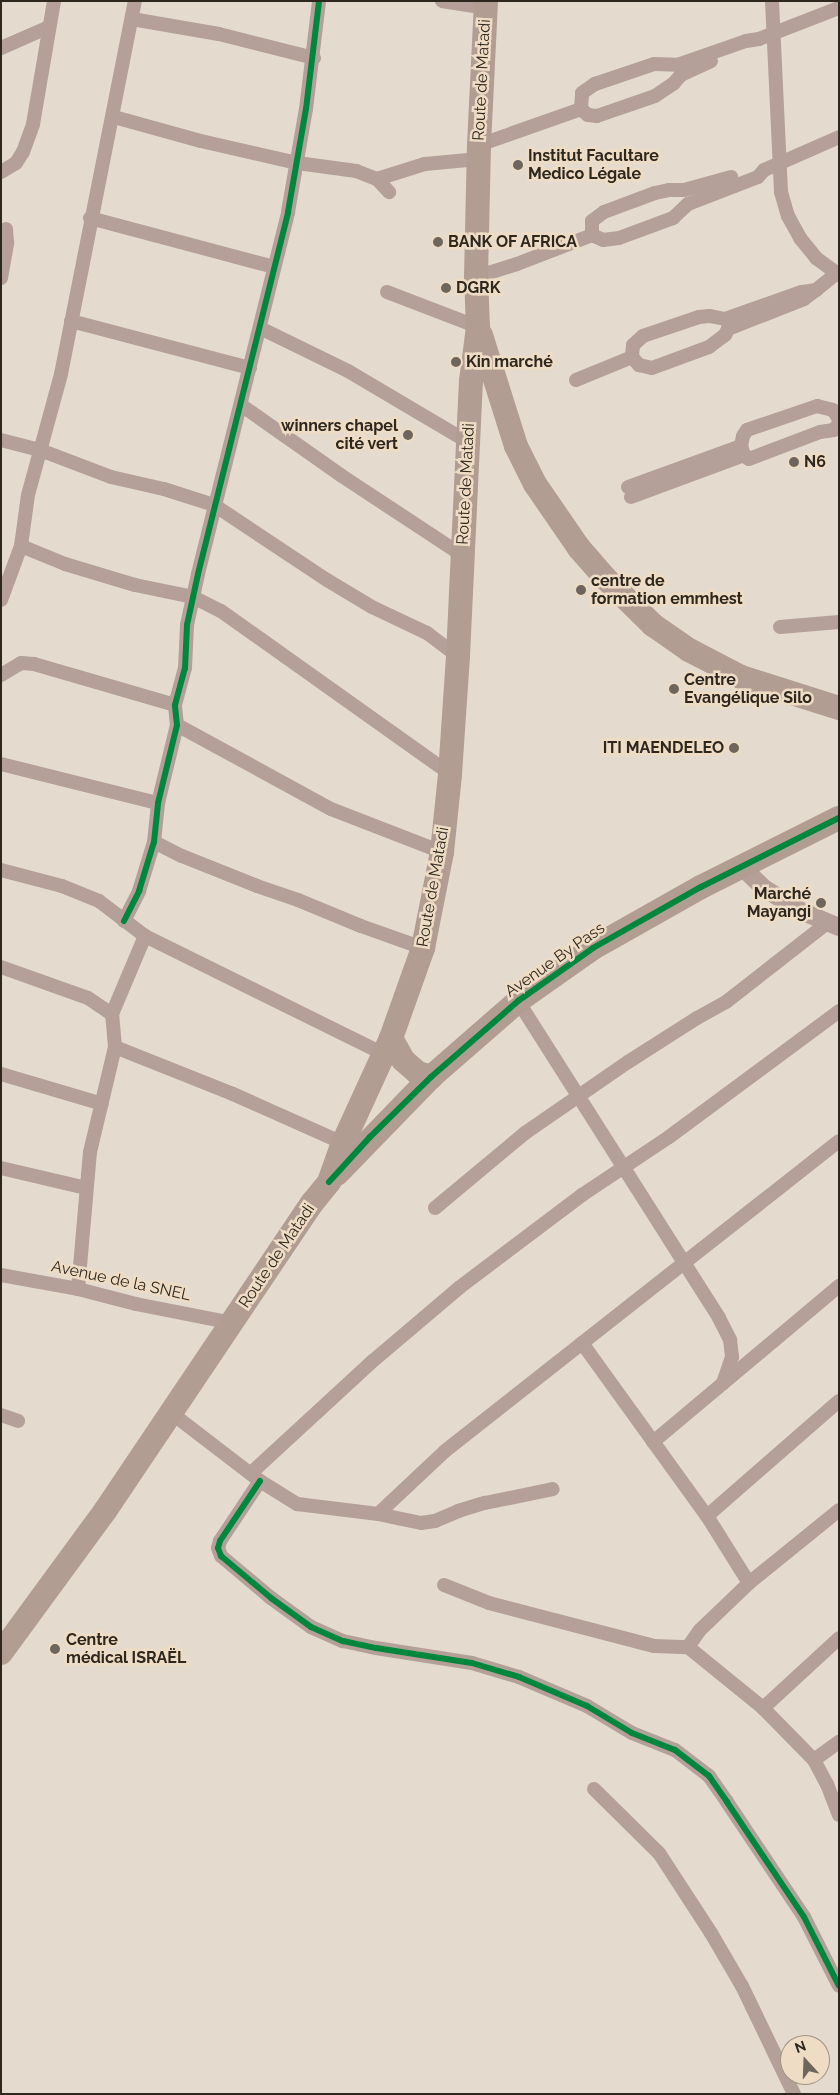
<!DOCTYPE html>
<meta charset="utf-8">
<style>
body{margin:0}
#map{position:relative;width:840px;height:2095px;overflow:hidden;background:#e4dbce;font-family:Raleway,sans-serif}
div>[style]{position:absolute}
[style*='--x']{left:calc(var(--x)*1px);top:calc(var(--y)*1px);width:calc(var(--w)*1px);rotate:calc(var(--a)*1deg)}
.minor>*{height:14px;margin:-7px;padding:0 7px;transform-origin:7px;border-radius:7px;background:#b4a098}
.tertiary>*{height:18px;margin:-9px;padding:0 9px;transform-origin:9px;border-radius:9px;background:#b4a098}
.trunk>*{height:24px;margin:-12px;padding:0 12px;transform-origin:12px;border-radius:12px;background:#b19d92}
.cycleway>*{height:6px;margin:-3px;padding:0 3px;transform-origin:3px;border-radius:3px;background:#00873e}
.dots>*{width:14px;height:14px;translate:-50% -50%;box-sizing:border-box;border:2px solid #eedcc4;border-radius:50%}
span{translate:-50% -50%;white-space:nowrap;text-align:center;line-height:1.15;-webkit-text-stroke:5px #eedcc4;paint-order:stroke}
.street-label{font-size:16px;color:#2e271e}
.poi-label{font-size:16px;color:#2e271e;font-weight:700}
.left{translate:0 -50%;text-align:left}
.right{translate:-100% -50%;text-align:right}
.frame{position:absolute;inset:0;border:2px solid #2e271e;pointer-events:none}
.north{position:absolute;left:780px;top:2035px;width:50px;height:50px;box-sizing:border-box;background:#eedcc4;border:1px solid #a19482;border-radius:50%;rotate:340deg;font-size:14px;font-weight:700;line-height:20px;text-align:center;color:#2e271e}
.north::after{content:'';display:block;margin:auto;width:18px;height:22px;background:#6e665c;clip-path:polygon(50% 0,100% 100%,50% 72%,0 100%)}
</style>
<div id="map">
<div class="minor">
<div style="--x:442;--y:1;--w:45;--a:9"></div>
<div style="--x:772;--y:1;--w:191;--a:87.3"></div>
<div style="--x:781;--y:192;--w:25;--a:74"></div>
<div style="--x:788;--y:216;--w:25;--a:61"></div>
<div style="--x:800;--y:238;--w:26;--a:51"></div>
<div style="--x:816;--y:258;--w:29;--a:36"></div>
<div style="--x:132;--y:19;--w:88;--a:9.8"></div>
<div style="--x:219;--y:34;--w:98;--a:14.2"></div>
<div style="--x:1;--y:48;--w:52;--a:-23.6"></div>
<div style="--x:581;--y:109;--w:16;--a:-86"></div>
<div style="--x:582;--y:93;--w:16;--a:-35"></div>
<div style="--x:595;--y:84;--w:62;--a:-18.7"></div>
<div style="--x:654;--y:64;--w:23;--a:2"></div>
<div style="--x:677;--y:65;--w:73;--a:-19.2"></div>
<div style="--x:746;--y:41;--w:13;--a:-9"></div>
<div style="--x:759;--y:39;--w:86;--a:-21.2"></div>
<div style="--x:581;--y:109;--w:9;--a:41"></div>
<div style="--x:588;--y:115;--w:9;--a:6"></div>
<div style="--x:597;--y:116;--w:61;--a:-19"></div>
<div style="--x:655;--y:96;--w:23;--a:-34"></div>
<div style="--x:674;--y:83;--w:11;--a:-49"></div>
<div style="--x:681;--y:75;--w:33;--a:-25"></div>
<div style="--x:114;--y:117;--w:90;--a:15.4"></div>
<div style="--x:201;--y:141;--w:98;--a:12.9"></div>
<div style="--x:297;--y:163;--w:60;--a:7.7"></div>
<div style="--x:356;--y:171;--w:22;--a:21"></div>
<div style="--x:377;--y:179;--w:18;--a:47"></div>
<div style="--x:479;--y:145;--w:108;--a:-19.4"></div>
<div style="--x:1;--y:172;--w:17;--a:-31"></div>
<div style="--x:16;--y:163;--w:13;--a:-58"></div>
<div style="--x:23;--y:152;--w:30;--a:-70"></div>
<div style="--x:33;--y:124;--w:125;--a:-80.3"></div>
<div style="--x:377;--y:179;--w:50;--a:-17.4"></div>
<div style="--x:425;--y:164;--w:54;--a:-5.3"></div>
<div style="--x:90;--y:218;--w:190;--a:14.9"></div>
<div style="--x:592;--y:235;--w:14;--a:-90"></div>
<div style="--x:592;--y:221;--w:15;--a:-37"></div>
<div style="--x:604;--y:212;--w:54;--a:-20.4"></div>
<div style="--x:655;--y:193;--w:14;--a:-12"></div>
<div style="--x:669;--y:190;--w:15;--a:0"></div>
<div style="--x:684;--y:190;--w:49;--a:-15.5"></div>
<div style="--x:476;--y:277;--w:43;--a:-17.6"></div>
<div style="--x:517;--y:264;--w:80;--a:-21.1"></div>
<div style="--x:592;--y:235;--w:12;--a:24"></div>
<div style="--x:603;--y:240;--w:16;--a:-7"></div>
<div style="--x:619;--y:238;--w:58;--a:-20.3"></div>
<div style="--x:673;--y:218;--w:21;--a:-43"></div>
<div style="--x:688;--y:204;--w:75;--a:-21.1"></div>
<div style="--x:758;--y:177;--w:9;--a:-49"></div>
<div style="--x:764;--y:170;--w:82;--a:-23.7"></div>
<div style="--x:1;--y:278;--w:36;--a:-80"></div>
<div style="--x:7;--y:243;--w:14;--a:-94"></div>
<div style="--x:816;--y:290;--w:15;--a:172"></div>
<div style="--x:801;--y:292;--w:81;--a:160.4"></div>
<div style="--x:725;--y:319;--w:16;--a:-169"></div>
<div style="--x:709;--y:316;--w:10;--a:174"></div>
<div style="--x:699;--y:317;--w:59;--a:161.3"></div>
<div style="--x:643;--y:336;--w:13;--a:138"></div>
<div style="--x:633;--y:345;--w:12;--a:95"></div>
<div style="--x:632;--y:357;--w:11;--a:49"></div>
<div style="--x:639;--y:365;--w:13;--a:13"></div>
<div style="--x:652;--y:368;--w:61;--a:-20.2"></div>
<div style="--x:709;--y:347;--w:20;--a:-37"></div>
<div style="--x:725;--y:335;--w:7;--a:-63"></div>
<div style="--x:728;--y:329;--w:82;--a:-21.5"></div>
<div style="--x:804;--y:299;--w:15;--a:-37"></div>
<div style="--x:816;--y:290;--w:27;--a:-39"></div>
<div style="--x:387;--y:292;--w:97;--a:21"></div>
<div style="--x:71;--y:321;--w:185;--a:14.7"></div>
<div style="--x:260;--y:328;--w:98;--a:26"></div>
<div style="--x:348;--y:371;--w:139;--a:30.6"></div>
<div style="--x:576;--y:380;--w:61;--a:-22.3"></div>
<div style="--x:241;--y:405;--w:123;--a:35.1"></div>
<div style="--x:342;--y:476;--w:144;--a:33.4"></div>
<div style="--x:839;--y:419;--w:11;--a:-124"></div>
<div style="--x:833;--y:410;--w:16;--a:-166"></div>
<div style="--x:817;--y:406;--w:74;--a:161.1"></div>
<div style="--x:747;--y:430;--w:7;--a:124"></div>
<div style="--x:743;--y:436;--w:10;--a:101"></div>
<div style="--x:741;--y:446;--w:9;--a:72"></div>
<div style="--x:744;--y:455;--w:6;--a:39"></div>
<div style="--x:749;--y:459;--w:76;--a:-20.8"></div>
<div style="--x:820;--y:432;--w:14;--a:-8"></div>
<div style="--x:834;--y:430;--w:9;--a:-54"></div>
<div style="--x:1;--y:440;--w:40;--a:14.4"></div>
<div style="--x:40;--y:450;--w:76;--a:20.8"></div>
<div style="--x:111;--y:477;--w:54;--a:12.8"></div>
<div style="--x:164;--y:489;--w:52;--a:17.7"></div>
<div style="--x:214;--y:505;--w:136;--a:33.6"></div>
<div style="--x:327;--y:580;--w:52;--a:31"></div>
<div style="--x:372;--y:607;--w:61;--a:25.3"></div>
<div style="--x:427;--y:633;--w:39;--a:37"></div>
<div style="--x:628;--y:487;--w:120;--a:-19.9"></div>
<div style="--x:631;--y:497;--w:121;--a:-20.4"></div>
<div style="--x:21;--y:546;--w:48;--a:22.2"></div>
<div style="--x:65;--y:564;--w:73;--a:16.7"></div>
<div style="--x:135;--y:585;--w:59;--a:11.7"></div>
<div style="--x:193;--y:597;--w:31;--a:27"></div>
<div style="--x:221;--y:611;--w:281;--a:35.4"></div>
<div style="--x:1;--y:600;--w:58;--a:-69.7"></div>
<div style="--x:21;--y:546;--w:51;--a:-82.2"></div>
<div style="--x:28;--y:495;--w:125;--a:-74.7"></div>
<div style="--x:61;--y:374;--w:380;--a:-78.8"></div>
<div style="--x:780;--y:627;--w:59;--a:-4.8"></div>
<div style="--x:1;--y:675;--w:23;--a:-31"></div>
<div style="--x:21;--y:663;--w:13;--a:4"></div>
<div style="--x:34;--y:664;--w:147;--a:16.2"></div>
<div style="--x:177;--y:725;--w:175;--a:28.6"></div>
<div style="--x:331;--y:809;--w:119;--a:21.2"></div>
<div style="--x:1;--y:764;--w:162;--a:14"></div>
<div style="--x:154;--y:842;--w:31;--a:27"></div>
<div style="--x:182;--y:856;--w:81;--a:21.8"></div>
<div style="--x:257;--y:886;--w:43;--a:18.9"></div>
<div style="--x:298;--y:900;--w:68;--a:22.4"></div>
<div style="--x:361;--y:926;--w:66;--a:19.5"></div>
<div style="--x:1;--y:870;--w:63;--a:14.7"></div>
<div style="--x:62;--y:886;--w:40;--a:22"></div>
<div style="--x:99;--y:901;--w:58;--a:37.3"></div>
<div style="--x:145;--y:936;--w:267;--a:26.3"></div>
<div style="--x:124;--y:921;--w:34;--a:-63"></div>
<div style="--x:139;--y:891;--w:51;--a:-73"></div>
<div style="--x:154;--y:842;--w:39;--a:-84"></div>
<div style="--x:158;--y:803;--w:80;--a:-76.3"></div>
<div style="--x:177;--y:725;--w:20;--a:-96"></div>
<div style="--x:175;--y:705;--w:38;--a:-75"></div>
<div style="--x:185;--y:668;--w:43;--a:-87.3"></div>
<div style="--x:187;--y:625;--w:52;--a:-77.8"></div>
<div style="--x:198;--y:574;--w:373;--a:-76"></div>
<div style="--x:288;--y:212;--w:105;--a:-80.1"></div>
<div style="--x:306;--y:109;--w:109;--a:-83.1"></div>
<div style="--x:1;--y:967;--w:92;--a:19.6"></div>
<div style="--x:88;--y:998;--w:29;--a:34"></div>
<div style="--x:518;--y:1001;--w:375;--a:57.6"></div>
<div style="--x:719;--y:1318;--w:25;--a:63"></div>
<div style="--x:730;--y:1340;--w:17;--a:83"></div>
<div style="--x:732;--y:1357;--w:28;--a:109"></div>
<div style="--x:115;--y:1047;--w:127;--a:21.7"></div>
<div style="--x:233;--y:1094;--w:120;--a:24"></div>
<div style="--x:1;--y:1074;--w:105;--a:16.5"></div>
<div style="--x:1;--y:1168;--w:87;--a:13.2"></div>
<div style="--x:435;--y:1208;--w:117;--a:-39.8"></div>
<div style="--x:525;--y:1133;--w:125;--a:-34.6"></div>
<div style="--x:628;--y:1062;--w:82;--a:-32.5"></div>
<div style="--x:697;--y:1018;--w:33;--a:-29"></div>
<div style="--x:726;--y:1002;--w:128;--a:-38"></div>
<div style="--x:1;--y:1275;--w:78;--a:10.3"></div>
<div style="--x:78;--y:1289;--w:60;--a:14.5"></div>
<div style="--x:136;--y:1304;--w:99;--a:11.1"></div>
<div style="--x:78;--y:1289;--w:138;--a:-85"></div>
<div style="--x:90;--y:1152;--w:108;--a:-76.6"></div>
<div style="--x:115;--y:1047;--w:33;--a:-95"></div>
<div style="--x:112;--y:1014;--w:85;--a:-67.1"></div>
<div style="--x:582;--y:1343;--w:213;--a:54.2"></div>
<div style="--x:707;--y:1516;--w:79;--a:57.9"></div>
<div style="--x:170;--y:1412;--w:113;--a:37.5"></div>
<div style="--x:260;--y:1481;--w:44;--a:31.9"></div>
<div style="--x:297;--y:1504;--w:82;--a:7"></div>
<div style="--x:378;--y:1514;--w:44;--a:11.8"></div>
<div style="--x:421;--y:1523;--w:14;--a:-8"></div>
<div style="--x:435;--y:1521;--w:25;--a:-23"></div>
<div style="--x:458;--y:1511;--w:28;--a:-17"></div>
<div style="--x:485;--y:1503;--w:69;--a:-11.6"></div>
<div style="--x:1;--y:1415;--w:18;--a:19"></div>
<div style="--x:653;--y:1442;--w:243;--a:-40"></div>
<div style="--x:251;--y:1473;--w:167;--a:-42.6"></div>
<div style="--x:374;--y:1360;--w:113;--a:-40.3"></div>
<div style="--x:460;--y:1287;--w:153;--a:-37"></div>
<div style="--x:582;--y:1195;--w:105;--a:-33.7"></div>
<div style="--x:669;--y:1137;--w:212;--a:-36.5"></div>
<div style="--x:260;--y:1481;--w:72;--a:123.7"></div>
<div style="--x:220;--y:1541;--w:7;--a:106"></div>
<div style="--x:218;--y:1548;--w:9;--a:69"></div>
<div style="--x:221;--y:1556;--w:65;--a:40"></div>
<div style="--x:271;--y:1598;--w:49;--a:35.9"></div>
<div style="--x:311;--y:1627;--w:35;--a:24"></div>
<div style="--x:343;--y:1641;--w:34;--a:12"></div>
<div style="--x:376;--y:1648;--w:97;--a:8.9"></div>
<div style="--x:472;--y:1663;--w:49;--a:16.6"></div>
<div style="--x:519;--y:1677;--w:74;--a:23.1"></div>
<div style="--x:587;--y:1706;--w:52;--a:31"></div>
<div style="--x:632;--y:1733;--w:46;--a:21.6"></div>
<div style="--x:675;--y:1750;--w:43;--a:37.4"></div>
<div style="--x:709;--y:1776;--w:32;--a:55"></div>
<div style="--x:727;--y:1802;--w:138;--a:56.2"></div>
<div style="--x:804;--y:1917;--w:77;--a:63.1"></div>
<div style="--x:378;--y:1514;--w:92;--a:-43.2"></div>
<div style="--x:445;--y:1451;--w:501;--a:-38.2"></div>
<div style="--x:707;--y:1516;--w:175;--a:-41.1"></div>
<div style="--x:444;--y:1585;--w:48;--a:21.8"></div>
<div style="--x:489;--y:1603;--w:171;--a:14.6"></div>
<div style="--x:654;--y:1646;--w:34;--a:2"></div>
<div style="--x:688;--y:1647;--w:97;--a:39.1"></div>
<div style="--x:763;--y:1708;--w:73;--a:45.6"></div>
<div style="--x:814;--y:1760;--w:27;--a:62"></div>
<div style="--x:827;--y:1784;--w:33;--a:69"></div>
<div style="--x:688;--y:1647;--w:21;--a:-55"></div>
<div style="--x:700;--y:1630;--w:68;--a:-43.8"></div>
<div style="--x:749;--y:1583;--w:116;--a:-39"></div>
<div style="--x:763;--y:1708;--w:103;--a:-42.6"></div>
<div style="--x:814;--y:1760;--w:31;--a:-36"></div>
<div style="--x:594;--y:1789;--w:91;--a:44.6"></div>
<div style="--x:659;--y:1853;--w:95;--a:57"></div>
<div style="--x:711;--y:1933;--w:61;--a:59.7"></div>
<div style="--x:742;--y:1986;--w:120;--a:64.3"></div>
</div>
<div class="tertiary">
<div style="--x:741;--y:866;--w:33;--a:44"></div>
<div style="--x:765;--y:889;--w:42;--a:31.4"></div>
<div style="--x:801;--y:911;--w:41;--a:22.8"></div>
</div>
<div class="trunk">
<div style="--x:481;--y:335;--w:116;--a:72.5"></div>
<div style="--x:516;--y:446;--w:42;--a:63.4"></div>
<div style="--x:535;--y:484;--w:78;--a:55.5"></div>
<div style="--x:579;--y:548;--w:41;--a:48.9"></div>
<div style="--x:606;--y:579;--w:66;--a:44.4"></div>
<div style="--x:653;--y:625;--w:44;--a:34.8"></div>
<div style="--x:689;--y:650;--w:59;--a:27.4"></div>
<div style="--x:741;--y:677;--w:103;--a:17.6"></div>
<div style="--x:391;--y:1038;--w:25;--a:61"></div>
<div style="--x:403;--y:1060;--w:20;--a:41"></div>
<div style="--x:418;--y:1073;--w:14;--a:17"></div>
<div style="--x:337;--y:1174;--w:135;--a:-45.9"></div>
<div style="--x:431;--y:1077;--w:116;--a:-41.1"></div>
<div style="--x:518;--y:1001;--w:92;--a:-35.2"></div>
<div style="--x:593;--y:948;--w:124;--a:-29.5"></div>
<div style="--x:701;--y:887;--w:154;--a:-26.6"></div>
<div style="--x:1;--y:1653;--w:176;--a:-53.8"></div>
<div style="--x:105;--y:1511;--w:372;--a:-56.1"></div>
<div style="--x:313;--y:1202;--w:26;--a:-51"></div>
<div style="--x:329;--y:1182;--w:41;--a:-70.3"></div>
<div style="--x:343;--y:1143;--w:115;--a:-65.4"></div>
<div style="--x:391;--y:1038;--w:96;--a:-70.4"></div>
<div style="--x:423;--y:948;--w:98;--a:-78.8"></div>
<div style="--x:442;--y:852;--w:78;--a:-84.1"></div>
<div style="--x:450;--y:774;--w:118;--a:-86.1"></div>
<div style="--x:458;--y:656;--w:275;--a:-87.3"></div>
<div style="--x:471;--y:381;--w:54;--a:-82.6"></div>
<div style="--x:478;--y:327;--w:50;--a:-92.3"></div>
<div style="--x:476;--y:277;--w:132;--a:-88.7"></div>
<div style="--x:479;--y:145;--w:144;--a:-87.2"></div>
</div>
<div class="cycleway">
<div style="--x:124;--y:921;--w:34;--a:-63"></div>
<div style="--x:139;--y:891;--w:51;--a:-73"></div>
<div style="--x:154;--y:842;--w:39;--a:-84"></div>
<div style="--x:158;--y:803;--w:80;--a:-76.3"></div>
<div style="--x:177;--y:725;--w:20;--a:-96"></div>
<div style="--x:175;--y:705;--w:38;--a:-75"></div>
<div style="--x:185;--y:668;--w:43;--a:-87.3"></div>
<div style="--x:187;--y:625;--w:52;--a:-77.8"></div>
<div style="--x:198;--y:574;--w:373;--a:-76"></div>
<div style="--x:288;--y:212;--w:105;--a:-80.1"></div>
<div style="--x:306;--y:109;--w:109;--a:-83.1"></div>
<div style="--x:329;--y:1182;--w:61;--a:-47.7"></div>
<div style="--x:370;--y:1137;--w:86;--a:-44.5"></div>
<div style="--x:431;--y:1077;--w:116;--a:-41.1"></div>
<div style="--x:518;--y:1001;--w:92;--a:-35.2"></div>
<div style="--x:593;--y:948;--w:124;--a:-29.5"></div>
<div style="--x:701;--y:887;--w:154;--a:-26.6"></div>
<div style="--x:260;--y:1481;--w:72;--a:123.7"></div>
<div style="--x:220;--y:1541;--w:7;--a:106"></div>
<div style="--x:218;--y:1548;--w:9;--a:69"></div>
<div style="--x:221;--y:1556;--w:65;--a:40"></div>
<div style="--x:271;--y:1598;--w:49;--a:35.9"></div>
<div style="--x:311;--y:1627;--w:35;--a:24"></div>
<div style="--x:343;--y:1641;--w:34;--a:12"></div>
<div style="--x:376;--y:1648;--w:97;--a:8.9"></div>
<div style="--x:472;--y:1663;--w:49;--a:16.6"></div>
<div style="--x:519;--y:1677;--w:74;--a:23.1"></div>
<div style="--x:587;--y:1706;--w:52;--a:31"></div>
<div style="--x:632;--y:1733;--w:46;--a:21.6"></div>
<div style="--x:675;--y:1750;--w:43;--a:37.4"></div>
<div style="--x:709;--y:1776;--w:32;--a:55"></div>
<div style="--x:727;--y:1802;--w:138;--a:56.2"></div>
<div style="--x:804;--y:1917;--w:77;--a:63.1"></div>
</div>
<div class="dots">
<div style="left:518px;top:165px;background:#6e665c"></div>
<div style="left:438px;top:242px;background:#6e665c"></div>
<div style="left:446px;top:288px;background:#6e665c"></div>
<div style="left:456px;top:362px;background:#6e665c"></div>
<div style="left:408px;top:435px;background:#6e665c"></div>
<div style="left:794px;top:462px;background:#6e665c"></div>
<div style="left:581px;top:590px;background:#6e665c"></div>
<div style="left:674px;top:689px;background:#6e665c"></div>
<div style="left:734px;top:748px;background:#6e665c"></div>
<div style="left:821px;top:903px;background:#6e665c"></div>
<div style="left:55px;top:1649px;background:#6e665c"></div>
</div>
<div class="street-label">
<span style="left:482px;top:80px;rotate:-87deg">Route de Matadi</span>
<span style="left:466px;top:484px;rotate:-87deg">Route de Matadi</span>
<span style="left:433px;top:887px;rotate:-80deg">Route de Matadi</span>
<span style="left:555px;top:960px;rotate:-35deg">Avenue By Pass</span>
<span style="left:277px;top:1256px;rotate:-56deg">Route de Matadi</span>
<span style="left:121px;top:1281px;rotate:12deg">Avenue de la SNEL</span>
</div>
<div class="poi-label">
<span class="left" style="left:528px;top:165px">Institut Facultare<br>Medico Légale</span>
<span class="left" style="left:448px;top:242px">BANK OF AFRICA</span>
<span class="left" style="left:456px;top:288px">DGRK</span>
<span class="left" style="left:466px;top:362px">Kin marché</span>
<span class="right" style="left:398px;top:435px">winners chapel<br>cité vert</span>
<span class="left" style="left:804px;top:462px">N6</span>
<span class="left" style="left:591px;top:590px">centre de<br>formation emmhest</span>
<span class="left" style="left:684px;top:689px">Centre<br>Evangélique Silo</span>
<span class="right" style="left:724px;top:748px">ITI MAENDELEO</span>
<span class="right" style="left:811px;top:903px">Marché<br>Mayangi</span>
<span class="left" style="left:66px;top:1649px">Centre<br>médical ISRAËL</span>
</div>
<div class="frame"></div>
<div class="north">N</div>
</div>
